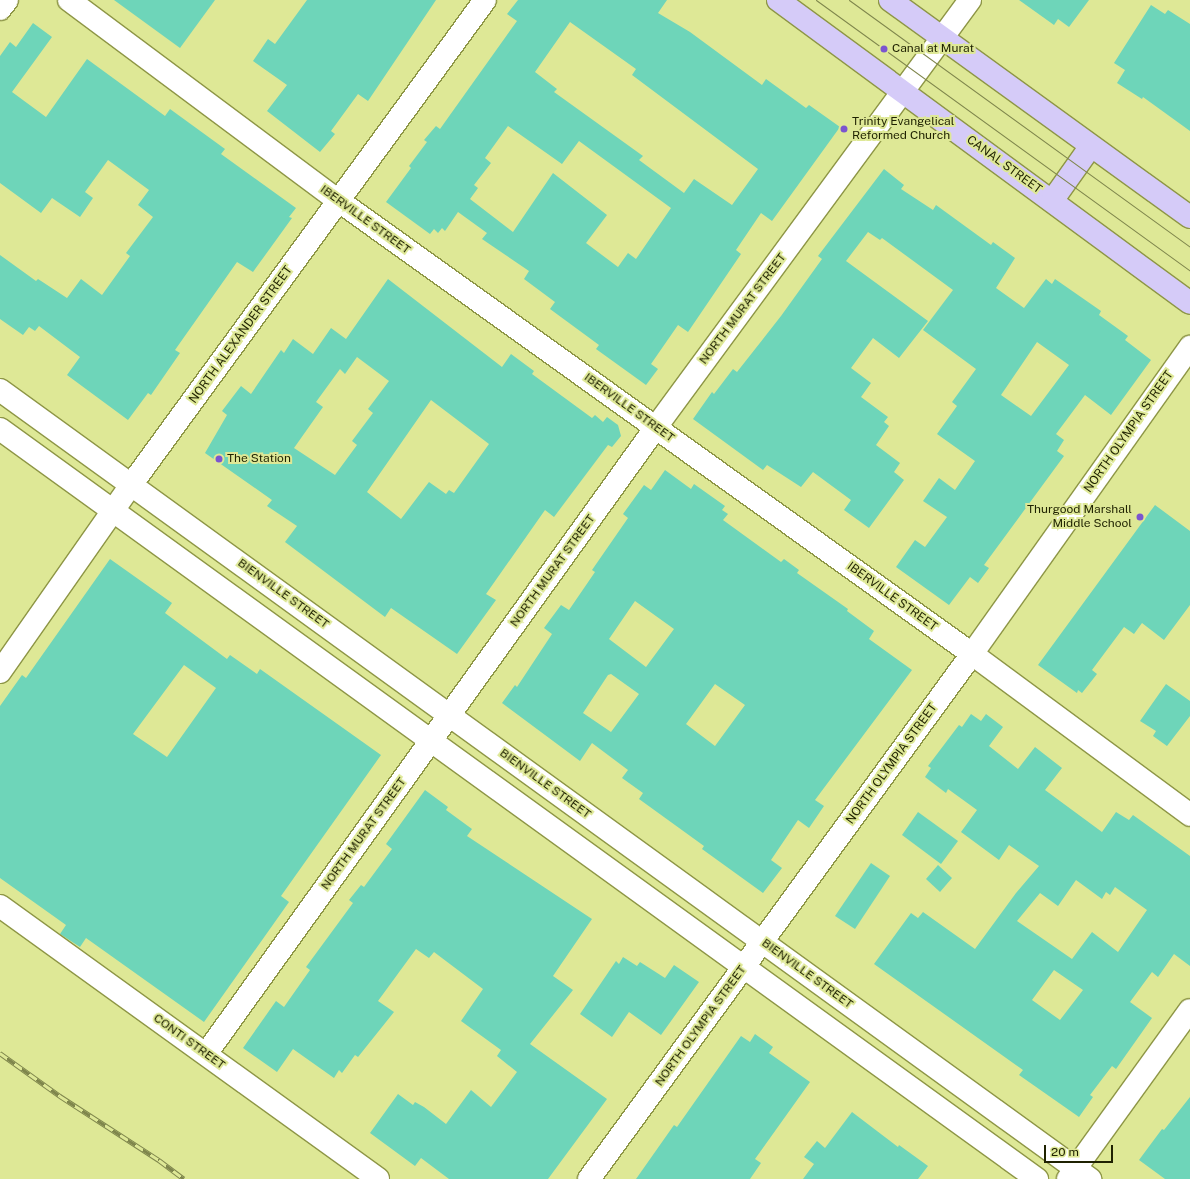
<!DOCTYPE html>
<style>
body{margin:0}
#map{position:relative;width:1190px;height:1179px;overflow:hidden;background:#dee896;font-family:"Public Sans",sans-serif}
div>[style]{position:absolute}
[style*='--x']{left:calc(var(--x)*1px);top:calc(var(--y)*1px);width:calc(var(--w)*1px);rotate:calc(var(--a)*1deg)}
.building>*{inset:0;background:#6ed5b9}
.roads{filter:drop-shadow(1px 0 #8e9646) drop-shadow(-1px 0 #8e9646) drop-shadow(0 1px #8e9646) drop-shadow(0 -1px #8e9646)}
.minor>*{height:22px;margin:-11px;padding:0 11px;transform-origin:11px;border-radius:11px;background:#fff}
.major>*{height:22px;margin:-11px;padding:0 11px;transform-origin:11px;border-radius:11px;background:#d5cbf8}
.tram>*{height:1px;margin:-0.5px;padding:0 0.5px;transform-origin:0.5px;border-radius:0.5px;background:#7f864c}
.rail>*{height:4.5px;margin-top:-2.25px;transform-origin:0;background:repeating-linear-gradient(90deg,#dee896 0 9px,#7f864c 0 18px);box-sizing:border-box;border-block:1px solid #7f864c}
.dots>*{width:11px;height:11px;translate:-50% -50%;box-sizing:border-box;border:2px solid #dee896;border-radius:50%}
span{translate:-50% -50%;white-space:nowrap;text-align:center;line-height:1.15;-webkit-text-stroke:4px #dee896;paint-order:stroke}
.poi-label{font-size:12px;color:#1f2201}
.left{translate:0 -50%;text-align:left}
.right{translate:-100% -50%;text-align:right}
.street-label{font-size:12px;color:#1f2201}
.scale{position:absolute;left:1044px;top:1145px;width:69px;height:18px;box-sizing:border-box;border:2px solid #1f2201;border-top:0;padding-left:5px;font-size:12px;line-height:14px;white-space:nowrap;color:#1f2201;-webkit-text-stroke:3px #dee896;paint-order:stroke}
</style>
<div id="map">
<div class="building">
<div style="clip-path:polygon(114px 0,215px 0,180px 48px)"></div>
<div style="clip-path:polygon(307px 0,436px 0,368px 101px,358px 94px,331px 131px,335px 134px,320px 152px,267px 111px,287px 85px,253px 61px,268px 39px,275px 44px)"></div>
<div style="clip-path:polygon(evenodd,518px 0,667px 0,658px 13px,690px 32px,762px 85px,766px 79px,806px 108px,809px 105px,840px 127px,772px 221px,761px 213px,736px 250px,741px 254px,688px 332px,678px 325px,651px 364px,658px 369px,646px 385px,596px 349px,599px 345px,550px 309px,555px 302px,524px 279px,529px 271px,482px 239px,487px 233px,458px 212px,445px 231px,442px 228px,438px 233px,434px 229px,430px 234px,386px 202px,411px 168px,409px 166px,427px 142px,424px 140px,436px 126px,440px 129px,517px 21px,507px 14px,518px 0,570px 22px,636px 69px,632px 75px,758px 169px,732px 205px,694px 179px,684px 193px,639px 160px,643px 156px,554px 92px,557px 89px,535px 72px,570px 22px,518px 0,508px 126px,562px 164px,579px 141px,671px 208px,636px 259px,628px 253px,618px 267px,586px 243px,607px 215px,553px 173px,513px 232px,470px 199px,478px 188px,474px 185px,491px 163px,485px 158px,508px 126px)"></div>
<div style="clip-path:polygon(1019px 0,1089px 0,1069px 27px,1058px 19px,1054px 25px)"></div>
<div style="clip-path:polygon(1151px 5px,1165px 14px,1168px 10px,1190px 24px,1190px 131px,1143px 97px,1142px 99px,1117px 83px,1125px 70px,1114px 63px)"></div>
<div style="clip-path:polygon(33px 23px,52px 37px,12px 92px,46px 117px,87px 59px,165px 116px,170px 109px,225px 149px,221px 154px,296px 208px,289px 217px,292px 218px,253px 272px,237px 262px,175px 350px,180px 353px,151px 395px,148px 393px,128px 420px,67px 375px,80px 357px,39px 326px,35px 331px,29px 327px,23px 335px,0 319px,0 255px,36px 281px,38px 279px,67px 298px,81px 279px,102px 295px,130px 256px,126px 253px,153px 217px,138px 205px,149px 190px,108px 160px,85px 192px,93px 198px,80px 217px,52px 198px,41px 213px,0 183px,0 56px,10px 42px,16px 47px)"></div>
<div style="clip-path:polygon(evenodd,884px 169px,904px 185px,901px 189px,933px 210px,936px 205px,991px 245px,993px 242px,1015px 258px,996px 288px,1024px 308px,1046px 279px,1052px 284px,1055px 279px,1101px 311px,1099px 315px,1128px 336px,1125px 340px,1151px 360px,1111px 415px,1085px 395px,1056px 434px,1064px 440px,1057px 451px,1064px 456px,984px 565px,989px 568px,978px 583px,970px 577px,949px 605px,896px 567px,915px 540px,925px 547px,947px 517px,923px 501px,939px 478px,955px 490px,975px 461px,937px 434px,957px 406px,952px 402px,976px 369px,923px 330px,953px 290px,882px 238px,880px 240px,868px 232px,846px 261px,928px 321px,899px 358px,873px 338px,851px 368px,871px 383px,861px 397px,888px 417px,884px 422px,889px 426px,876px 445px,900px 463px,894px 472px,904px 480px,869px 528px,844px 510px,851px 500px,813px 472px,801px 487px,767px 465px,763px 470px,693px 419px,712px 392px,714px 394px,733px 369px,737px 372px,781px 316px,822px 259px,818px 256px,884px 169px,1037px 342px,1069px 365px,1031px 416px,1001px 395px,1037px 342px)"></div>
<div style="clip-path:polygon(evenodd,388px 279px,502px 367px,511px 354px,534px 371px,532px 374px,592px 418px,595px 415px,603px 422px,607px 417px,618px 425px,621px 436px,612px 447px,608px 445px,554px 517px,545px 510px,486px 594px,496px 600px,457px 654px,391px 608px,385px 617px,285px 542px,297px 526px,267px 506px,272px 500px,205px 453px,227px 415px,222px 411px,241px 386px,251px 394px,281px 350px,284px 353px,293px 339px,313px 354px,331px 328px,346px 339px,388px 279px,357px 357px,389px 381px,368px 409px,373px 413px,352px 441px,357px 445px,335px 475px,294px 448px,323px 407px,316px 402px,340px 369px,345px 374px,357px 357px,388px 279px,431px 400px,489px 444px,454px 493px,449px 490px,446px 494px,429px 482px,401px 519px,367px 492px,431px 400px)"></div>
<div style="clip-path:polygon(evenodd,665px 470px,691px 489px,694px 484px,725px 506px,722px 510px,728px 514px,723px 520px,781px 562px,784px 559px,799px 570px,797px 573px,848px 609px,847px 611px,874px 631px,869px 639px,912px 670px,815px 800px,824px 806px,809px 828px,798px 820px,771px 860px,782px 868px,763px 893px,702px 849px,704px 846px,639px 799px,643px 793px,622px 778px,628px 770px,592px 743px,580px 761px,502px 703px,515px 685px,517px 687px,552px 634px,544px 628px,561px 605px,569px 610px,595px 572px,592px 570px,628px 518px,623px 514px,644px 485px,651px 490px,665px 470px,635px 601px,674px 629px,646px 667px,609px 639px,635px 601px,665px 470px,611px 674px,639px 694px,611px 732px,583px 713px,608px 675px,611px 674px,665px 470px,715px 684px,745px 705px,715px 746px,686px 724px,715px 684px)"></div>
<div style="clip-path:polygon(1155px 505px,1190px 531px,1190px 605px,1164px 640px,1142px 623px,1134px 634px,1124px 627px,1092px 670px,1097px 674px,1082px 693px,1078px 690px,1077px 693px,1038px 665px)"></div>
<div style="clip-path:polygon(evenodd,110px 559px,172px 603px,165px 613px,227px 659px,230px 655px,257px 674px,260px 669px,381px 755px,281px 896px,289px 902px,204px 1022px,86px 938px,80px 947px,60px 934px,66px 925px,0 878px,0 706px,22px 675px,26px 678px,110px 559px,184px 665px,216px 688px,167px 757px,133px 734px,184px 665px)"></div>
<div style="clip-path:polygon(1166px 684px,1190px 701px,1190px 716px,1167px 746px,1153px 736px,1156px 731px,1140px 721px)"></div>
<div style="clip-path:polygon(evenodd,971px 714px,981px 721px,986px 714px,1003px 727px,989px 746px,1018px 769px,1035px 747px,1062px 768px,1045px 790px,1102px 832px,1116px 812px,1129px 820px,1133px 815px,1190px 856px,1190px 966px,1174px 954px,1158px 977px,1152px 972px,1130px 1002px,1152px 1018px,1116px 1069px,1112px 1066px,1090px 1095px,1093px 1097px,1079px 1117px,1019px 1075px,1023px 1070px,874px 964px,911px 913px,918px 918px,923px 912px,975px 949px,1016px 893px,1039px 866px,1009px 845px,999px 860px,961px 832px,977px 810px,948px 789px,946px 793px,925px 777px,931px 768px,928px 766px,959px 725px,962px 727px,971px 714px,1076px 880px,1102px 899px,1106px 892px,1110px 895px,1115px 887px,1147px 910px,1118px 952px,1092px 932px,1072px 959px,1017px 921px,1040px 893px,1058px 906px,1076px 880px,971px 714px,1054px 970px,1083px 990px,1060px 1020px,1032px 1000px,1054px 970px)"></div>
<div style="clip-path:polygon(425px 790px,448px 807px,446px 810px,472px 829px,467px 836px,592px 919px,553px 976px,573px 990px,530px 1044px,607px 1099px,548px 1179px,449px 1179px,421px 1158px,415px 1166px,370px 1133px,398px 1094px,413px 1105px,415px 1102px,424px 1107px,446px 1124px,471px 1090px,491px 1107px,517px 1072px,497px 1056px,501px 1050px,461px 1021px,483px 989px,434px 952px,429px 958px,416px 949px,378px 1001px,394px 1012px,358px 1057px,355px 1055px,342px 1073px,339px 1070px,334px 1078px,293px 1049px,277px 1072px,243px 1048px,276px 1001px,284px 1007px,310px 970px,306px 967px,353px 903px,349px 900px,361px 885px,364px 887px,392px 849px,386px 844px)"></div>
<div style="clip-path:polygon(918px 812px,958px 841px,941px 864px,902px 835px)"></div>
<div style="clip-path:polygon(871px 863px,890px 876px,855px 929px,835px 916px)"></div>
<div style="clip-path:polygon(938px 865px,952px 878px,940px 892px,926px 879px)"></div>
<div style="clip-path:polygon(623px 957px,637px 966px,640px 962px,665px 978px,674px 965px,699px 982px,661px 1035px,629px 1012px,612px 1037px,580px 1014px,616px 961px,619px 964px)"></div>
<div style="clip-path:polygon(755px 1034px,773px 1047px,769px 1053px,810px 1082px,755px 1159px,761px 1163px,750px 1179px,636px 1179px,674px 1125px,677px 1127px,741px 1036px,750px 1042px)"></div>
<div style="clip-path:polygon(1190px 1097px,1190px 1179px,1165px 1179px,1139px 1160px,1162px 1129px,1164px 1130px)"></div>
<div style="clip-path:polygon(852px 1112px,898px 1147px,899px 1145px,928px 1166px,918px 1179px,803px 1179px,814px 1164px,804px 1157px,817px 1141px,825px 1148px)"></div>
</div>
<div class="roads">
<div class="minor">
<div style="--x:69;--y:0;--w:337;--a:36.7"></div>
<div style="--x:339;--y:201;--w:778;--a:35.59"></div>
<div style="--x:972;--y:654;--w:271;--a:36.4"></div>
<div style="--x:0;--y:9;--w:11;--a:-52"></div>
<div style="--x:0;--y:390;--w:1346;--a:35.9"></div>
<div style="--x:0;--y:429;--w:1280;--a:35.88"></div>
<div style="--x:0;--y:672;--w:228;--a:-55"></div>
<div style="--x:131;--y:485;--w:600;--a:-53.87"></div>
<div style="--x:0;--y:906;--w:466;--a:35.8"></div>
<div style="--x:206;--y:1054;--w:772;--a:-54.33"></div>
<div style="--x:656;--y:427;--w:530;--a:-53.67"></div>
<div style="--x:589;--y:1179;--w:650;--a:-53.89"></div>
<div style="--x:972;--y:654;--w:377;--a:-54.6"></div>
<div style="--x:1068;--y:1179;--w:208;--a:-54.2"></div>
</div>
<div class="major">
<div style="--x:778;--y:0;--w:511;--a:36.33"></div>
<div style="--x:890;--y:0;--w:370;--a:35.9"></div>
<div style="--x:1052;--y:201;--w:67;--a:-54.7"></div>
</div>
</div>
<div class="tram">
<div style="--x:816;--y:0;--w:462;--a:35.9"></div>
<div style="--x:849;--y:0;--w:421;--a:35.9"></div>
</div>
<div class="rail">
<div style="--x:0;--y:1053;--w:74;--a:35.6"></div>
<div style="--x:60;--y:1096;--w:118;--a:32.9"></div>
<div style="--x:159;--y:1160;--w:31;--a:37"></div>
</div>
<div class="dots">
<div style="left:884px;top:49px;background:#7b55cf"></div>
<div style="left:844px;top:129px;background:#7b55cf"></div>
<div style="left:219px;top:459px;background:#7b55cf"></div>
<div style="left:1140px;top:517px;background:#7b55cf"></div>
</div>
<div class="poi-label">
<span class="left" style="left:892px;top:49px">Canal at Murat</span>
<span class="left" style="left:852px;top:129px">Trinity Evangelical<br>Reformed Church</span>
<span class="left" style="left:227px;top:459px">The Station</span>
<span class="right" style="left:1132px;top:517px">Thurgood Marshall<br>Middle School</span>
</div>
<div class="street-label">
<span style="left:1004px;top:165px;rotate:36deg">CANAL STREET</span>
<span style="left:365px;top:220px;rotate:36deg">IBERVILLE STREET</span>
<span style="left:743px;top:309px;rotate:-53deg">NORTH MURAT STREET</span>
<span style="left:241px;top:335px;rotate:-54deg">NORTH ALEXANDER STREET</span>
<span style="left:629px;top:408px;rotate:36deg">IBERVILLE STREET</span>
<span style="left:1129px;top:432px;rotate:-55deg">NORTH OLYMPIA STREET</span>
<span style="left:553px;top:571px;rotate:-54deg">NORTH MURAT STREET</span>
<span style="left:283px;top:594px;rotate:36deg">BIENVILLE STREET</span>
<span style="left:892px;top:597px;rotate:36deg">IBERVILLE STREET</span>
<span style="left:892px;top:764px;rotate:-54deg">NORTH OLYMPIA STREET</span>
<span style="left:545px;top:784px;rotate:36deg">BIENVILLE STREET</span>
<span style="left:364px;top:834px;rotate:-54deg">NORTH MURAT STREET</span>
<span style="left:807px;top:974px;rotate:36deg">BIENVILLE STREET</span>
<span style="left:701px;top:1026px;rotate:-54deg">NORTH OLYMPIA STREET</span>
<span style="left:189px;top:1042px;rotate:36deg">CONTI STREET</span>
</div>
<div class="scale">20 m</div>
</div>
